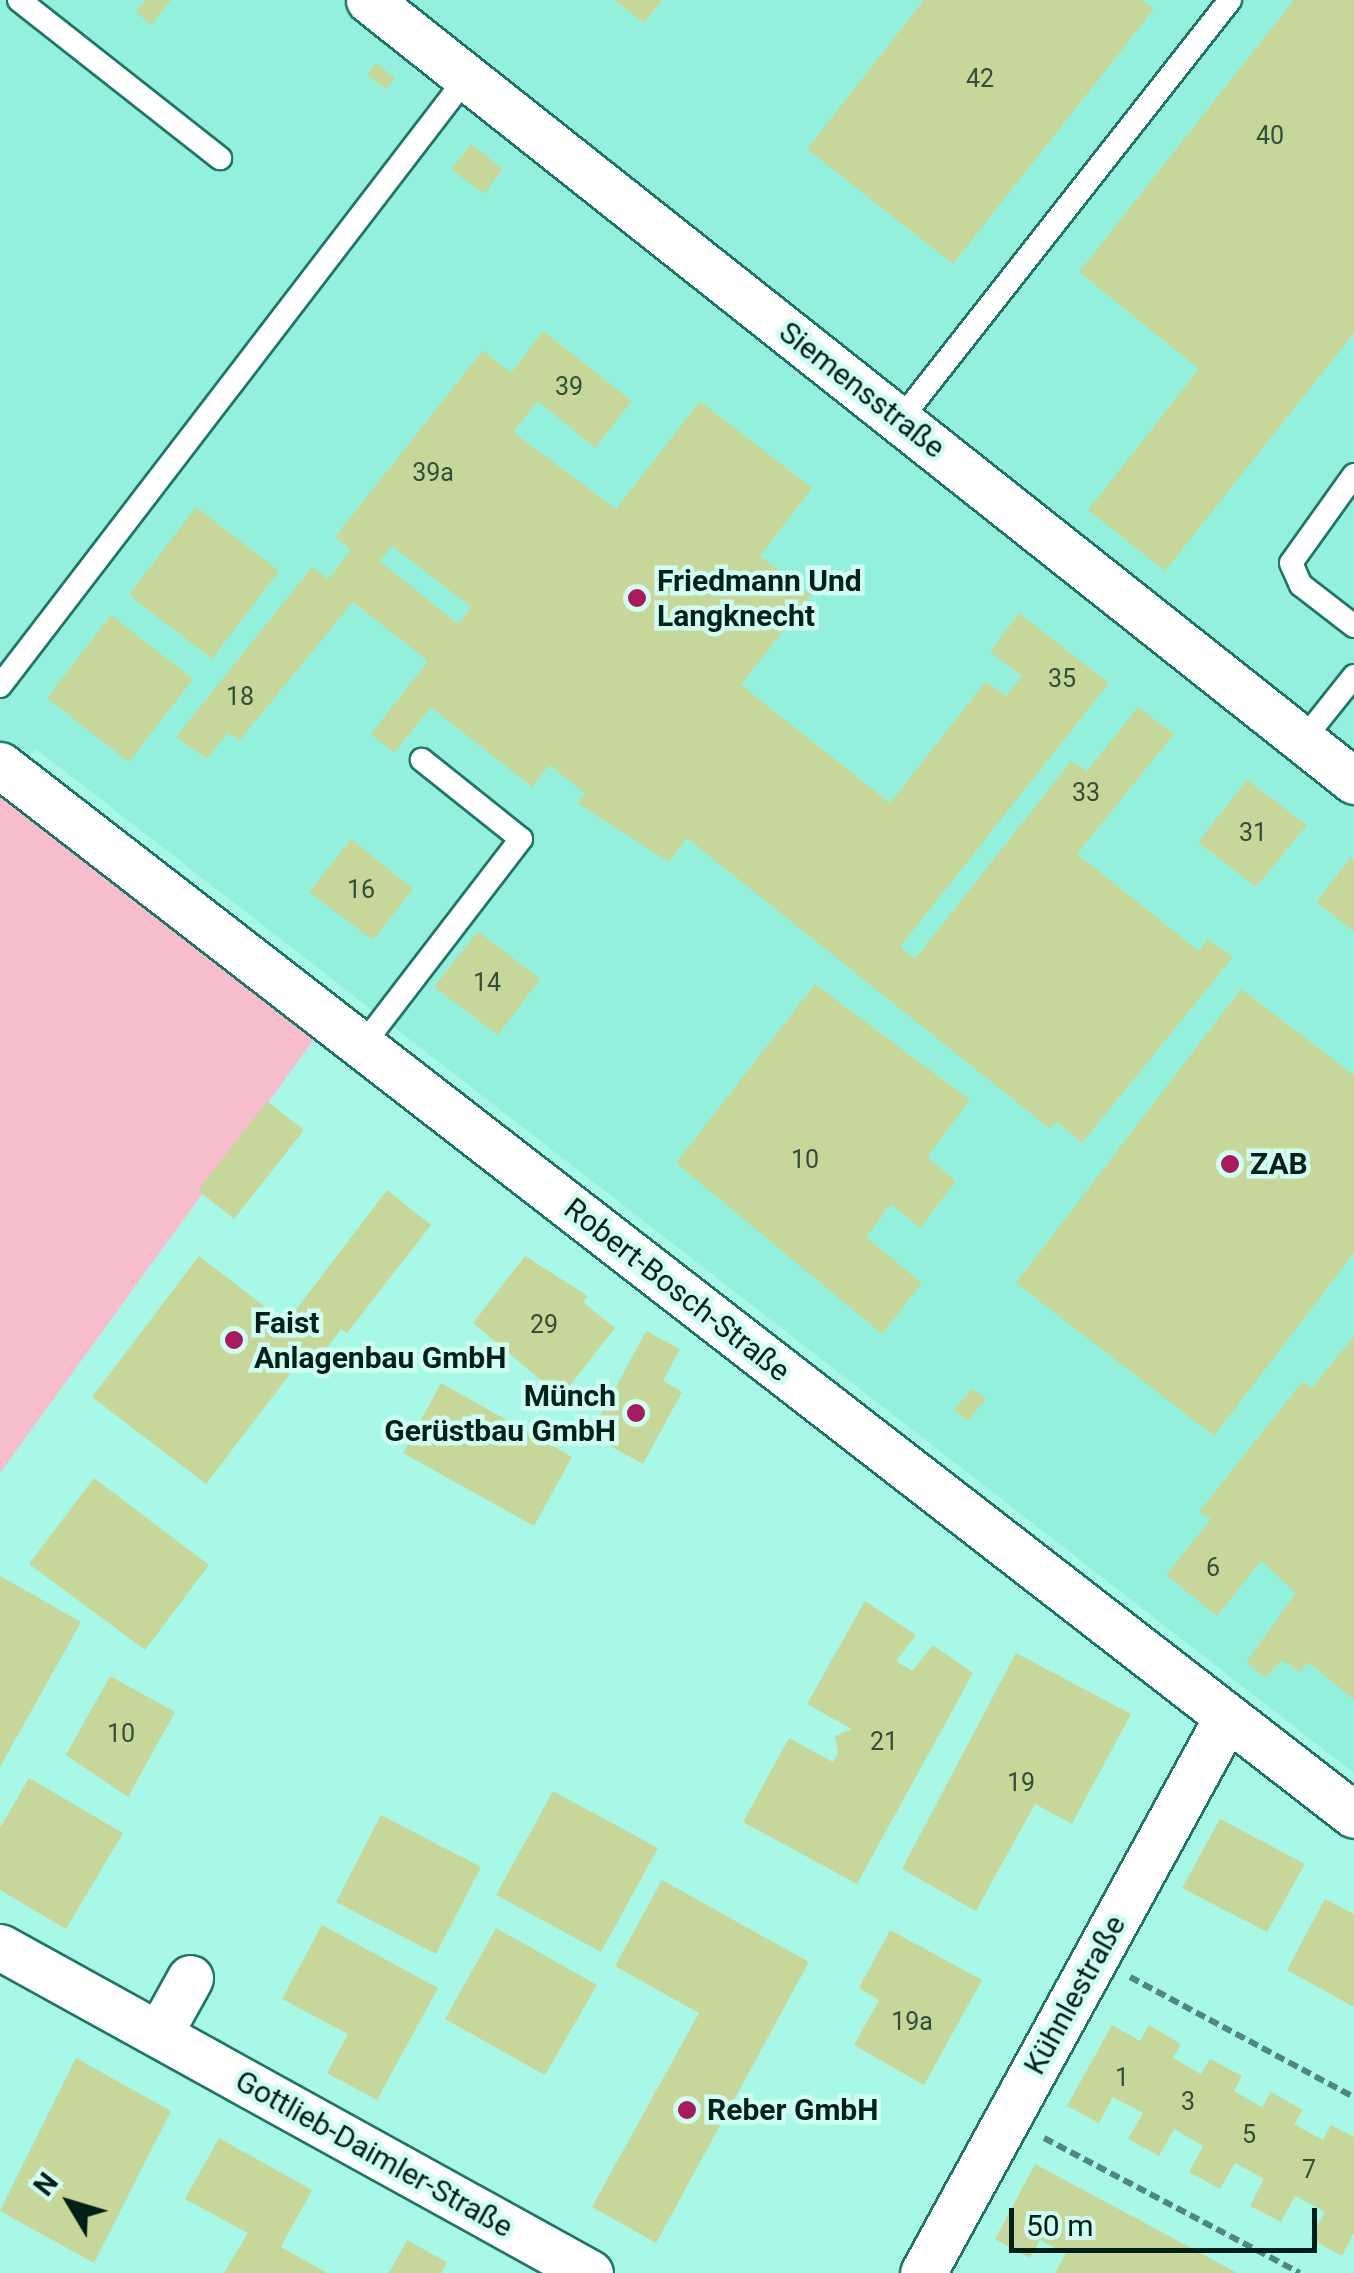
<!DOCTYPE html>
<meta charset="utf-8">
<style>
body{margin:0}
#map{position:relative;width:1354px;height:2273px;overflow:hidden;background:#a7f8e7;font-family:Roboto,sans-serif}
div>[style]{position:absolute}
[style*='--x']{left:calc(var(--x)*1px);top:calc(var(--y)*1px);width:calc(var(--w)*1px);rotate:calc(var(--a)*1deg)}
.built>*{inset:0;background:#93f0dd}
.green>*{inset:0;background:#f7bdcd}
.building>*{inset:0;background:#c7d79a}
.path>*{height:6px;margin-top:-3px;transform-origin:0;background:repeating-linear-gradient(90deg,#50887c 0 10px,transparent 0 15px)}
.roads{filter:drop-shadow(2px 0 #1f7668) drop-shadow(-2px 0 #1f7668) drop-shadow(0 2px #1f7668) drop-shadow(0 -2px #1f7668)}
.service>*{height:22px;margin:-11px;padding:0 11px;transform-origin:11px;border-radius:11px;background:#fff}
.minor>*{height:45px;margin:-22.5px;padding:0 22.5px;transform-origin:22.5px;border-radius:22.5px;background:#fff}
.dots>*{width:28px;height:28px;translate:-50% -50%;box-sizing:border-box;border:5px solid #cffef3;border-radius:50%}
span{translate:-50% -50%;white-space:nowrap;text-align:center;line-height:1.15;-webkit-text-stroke:9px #cffef3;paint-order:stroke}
.number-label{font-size:25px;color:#324d39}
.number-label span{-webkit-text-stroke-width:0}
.street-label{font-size:30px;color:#001f19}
.poi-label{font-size:30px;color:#001f19;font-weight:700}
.left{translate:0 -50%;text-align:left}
.right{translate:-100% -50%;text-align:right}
.north{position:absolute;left:20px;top:2153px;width:100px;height:100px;-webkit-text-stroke:8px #cffef3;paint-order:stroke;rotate:308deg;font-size:28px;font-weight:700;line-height:40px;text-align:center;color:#001f19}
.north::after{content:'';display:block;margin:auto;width:35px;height:45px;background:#001f19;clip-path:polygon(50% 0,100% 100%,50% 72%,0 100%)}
.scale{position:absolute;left:1009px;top:2208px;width:308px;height:45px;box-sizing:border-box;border:5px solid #001f19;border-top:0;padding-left:12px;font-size:30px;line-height:35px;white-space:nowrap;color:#001f19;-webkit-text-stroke:8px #cffef3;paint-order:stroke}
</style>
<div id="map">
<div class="built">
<div style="clip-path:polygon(0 0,1354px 0,1354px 1773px,36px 749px,0 787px)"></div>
</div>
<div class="green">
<div style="clip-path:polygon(0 787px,322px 1028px,0 1473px)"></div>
</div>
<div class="building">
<div style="clip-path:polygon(145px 0,171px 0,151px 25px,136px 12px)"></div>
<div style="clip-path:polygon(614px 0,662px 0,644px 23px)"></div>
<div style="clip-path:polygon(924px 0,1142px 0,1154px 9px,953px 264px,807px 149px)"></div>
<div style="clip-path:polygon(1294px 0,1354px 0,1354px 333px,1165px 571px,1088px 510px,1199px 369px,1079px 272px)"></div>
<div style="clip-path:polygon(376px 63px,395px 78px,386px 89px,367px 75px)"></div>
<div style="clip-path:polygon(471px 144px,503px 169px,484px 194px,451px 169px)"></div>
<div style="clip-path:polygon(evenodd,543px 331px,632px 401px,595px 448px,538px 401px,513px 432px,616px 509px,700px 401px,812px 488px,760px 556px,811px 595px,741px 685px,890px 803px,986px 681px,1006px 696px,1022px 676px,990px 652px,1019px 613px,1109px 683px,900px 947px,915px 959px,1071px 761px,1087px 771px,1138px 707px,1174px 734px,1077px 854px,1199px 951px,1208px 939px,1233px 957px,1082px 1143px,1056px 1121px,1050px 1129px,687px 838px,669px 862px,577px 803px,585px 793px,549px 765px,532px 787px,431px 707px,394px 753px,371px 734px,428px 661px,353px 602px,239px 741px,228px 732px,207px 759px,176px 737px,312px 567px,328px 579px,351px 550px,335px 537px,483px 350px,511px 373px,543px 331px,392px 546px,471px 607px,458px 624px,380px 561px,392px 546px)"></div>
<div style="clip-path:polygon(196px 507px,279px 571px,212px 659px,129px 595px)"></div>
<div style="clip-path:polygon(111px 615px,193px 679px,129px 762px,47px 698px)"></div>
<div style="clip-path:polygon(1247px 780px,1307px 825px,1256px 887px,1198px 842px)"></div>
<div style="clip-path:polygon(351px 839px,413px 889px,373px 940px,309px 892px)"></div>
<div style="clip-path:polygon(1351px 857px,1354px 860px,1354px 932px,1316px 902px)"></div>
<div style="clip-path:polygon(478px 931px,540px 979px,498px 1035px,434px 987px)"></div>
<div style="clip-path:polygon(815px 984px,970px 1100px,927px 1157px,956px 1181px,920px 1228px,891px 1204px,866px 1237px,922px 1283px,882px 1334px,676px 1163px)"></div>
<div style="clip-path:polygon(1241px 989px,1354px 1075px,1354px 1253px,1214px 1436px,1016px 1283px)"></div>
<div style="clip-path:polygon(267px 1101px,304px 1130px,234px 1219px,198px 1190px)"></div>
<div style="clip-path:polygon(387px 1190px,431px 1225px,347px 1333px,341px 1329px,321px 1356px,310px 1348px,206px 1484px,92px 1397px,199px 1256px,286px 1323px)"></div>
<div style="clip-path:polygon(525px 1256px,588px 1296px,583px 1302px,615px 1328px,561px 1397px,473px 1323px)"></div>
<div style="clip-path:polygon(646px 1331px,680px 1349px,663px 1381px,682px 1392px,643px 1464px,590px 1435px)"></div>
<div style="clip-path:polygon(1354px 1336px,1354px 1700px,1308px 1662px,1300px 1672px,1282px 1660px,1265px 1678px,1246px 1662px,1296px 1593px,1261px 1561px,1217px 1616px,1166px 1575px,1211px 1519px,1199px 1512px,1302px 1382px,1312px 1388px)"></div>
<div style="clip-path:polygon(441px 1383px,572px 1457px,534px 1526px,403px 1453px)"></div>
<div style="clip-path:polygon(972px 1388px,986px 1399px,968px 1421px,954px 1410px)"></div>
<div style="clip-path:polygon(94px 1478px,209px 1565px,145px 1650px,29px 1564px)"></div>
<div style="clip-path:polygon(0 1576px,81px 1622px,0 1767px)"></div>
<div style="clip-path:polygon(865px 1601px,916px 1635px,896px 1661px,912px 1671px,933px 1645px,973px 1673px,857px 1884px,743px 1822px,789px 1738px,833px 1762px,838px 1754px,835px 1736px,852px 1729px,807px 1704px)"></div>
<div style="clip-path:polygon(1016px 1653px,1131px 1714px,1072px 1824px,1035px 1804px,976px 1911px,902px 1869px)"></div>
<div style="clip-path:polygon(110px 1676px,175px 1712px,128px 1797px,66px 1755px)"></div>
<div style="clip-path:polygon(29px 1778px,123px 1833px,66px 1929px,0 1890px,0 1828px)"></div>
<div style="clip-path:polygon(553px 1791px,658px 1848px,601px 1952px,496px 1895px)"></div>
<div style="clip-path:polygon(381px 1815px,481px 1867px,436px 1954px,336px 1902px)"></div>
<div style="clip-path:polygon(1220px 1819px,1305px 1864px,1267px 1932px,1182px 1888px)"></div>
<div style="clip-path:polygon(662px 1880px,809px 1962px,656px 2243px,592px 2207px,699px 2013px,615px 1966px)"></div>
<div style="clip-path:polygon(1325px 1899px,1354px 1914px,1354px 2007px,1287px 1970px)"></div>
<div style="clip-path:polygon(322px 1925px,438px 1988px,377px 2100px,327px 2073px,348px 2034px,282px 1999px)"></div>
<div style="clip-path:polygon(496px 1928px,597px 1985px,545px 2075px,445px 2019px)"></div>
<div style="clip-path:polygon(890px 1930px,982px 1980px,924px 2085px,854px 2045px,879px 2000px,859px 1988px)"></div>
<div style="clip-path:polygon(1112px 2025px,1140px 2041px,1149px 2025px,1181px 2044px,1173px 2058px,1201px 2074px,1210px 2059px,1242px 2076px,1234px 2091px,1262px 2107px,1271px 2092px,1303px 2110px,1294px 2124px,1323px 2140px,1331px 2125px,1354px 2137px,1354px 2233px,1342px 2256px,1310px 2239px,1325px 2212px,1295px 2196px,1281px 2222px,1250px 2206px,1264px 2179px,1235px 2163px,1220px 2189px,1189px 2172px,1203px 2146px,1174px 2129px,1159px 2156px,1128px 2139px,1143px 2113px,1113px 2097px,1099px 2123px,1067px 2106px)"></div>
<div style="clip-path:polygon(76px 2058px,171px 2111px,94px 2263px,0 2211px)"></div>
<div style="clip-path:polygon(219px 2138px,312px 2190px,281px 2247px,327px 2273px,224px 2273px,248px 2233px,185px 2199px)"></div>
<div style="clip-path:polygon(1035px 2164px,1158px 2230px,1237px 2273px,1055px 2273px,1066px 2254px,1040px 2240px,1030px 2258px,995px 2239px)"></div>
<div style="clip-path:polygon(407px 2240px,447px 2262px,441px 2273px,389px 2273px)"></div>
</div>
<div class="path">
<div style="--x:1130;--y:1977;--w:254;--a:28.2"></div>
<div style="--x:1044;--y:2138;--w:289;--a:27.8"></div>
</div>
<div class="roads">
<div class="service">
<div style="--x:19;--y:0;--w:256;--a:38.2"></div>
<div style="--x:900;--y:420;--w:534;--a:-51.84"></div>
<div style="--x:1354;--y:475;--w:108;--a:125.6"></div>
<div style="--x:1291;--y:563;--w:24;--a:66"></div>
<div style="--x:1301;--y:585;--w:67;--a:37.7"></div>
<div style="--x:0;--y:686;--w:767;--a:-52.52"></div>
<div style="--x:1303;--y:740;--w:82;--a:-51.4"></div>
<div style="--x:362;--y:1046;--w:261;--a:-52.5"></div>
<div style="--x:521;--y:839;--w:127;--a:-141.4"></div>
</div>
<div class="minor">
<div style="--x:369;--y:0;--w:1257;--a:38.41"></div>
<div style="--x:0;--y:765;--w:1713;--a:37.79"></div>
<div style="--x:0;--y:1947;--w:674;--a:28.92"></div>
<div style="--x:159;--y:2034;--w:64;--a:-61"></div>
<div style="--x:923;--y:2273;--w:634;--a:-61.33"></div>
</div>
</div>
<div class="dots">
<div style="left:637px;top:598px;background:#a81a5b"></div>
<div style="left:1230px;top:1164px;background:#a81a5b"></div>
<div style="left:234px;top:1340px;background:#a81a5b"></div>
<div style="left:636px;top:1413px;background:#a81a5b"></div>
<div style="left:687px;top:2110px;background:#a81a5b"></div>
</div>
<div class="number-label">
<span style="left:980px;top:79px">42</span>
<span style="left:1270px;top:136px">40</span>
<span style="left:569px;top:387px">39</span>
<span style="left:433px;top:473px">39a</span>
<span style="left:1062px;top:679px">35</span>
<span style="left:240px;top:697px">18</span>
<span style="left:1086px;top:793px">33</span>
<span style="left:1253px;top:833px">31</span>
<span style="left:361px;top:890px">16</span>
<span style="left:487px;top:983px">14</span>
<span style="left:805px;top:1160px">10</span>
<span style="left:544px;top:1325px">29</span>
<span style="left:1213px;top:1568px">6</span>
<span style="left:121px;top:1734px">10</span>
<span style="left:884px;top:1742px">21</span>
<span style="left:1021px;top:1783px">19</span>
<span style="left:912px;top:2022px">19a</span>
<span style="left:1122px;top:2078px">1</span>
<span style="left:1188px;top:2102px">3</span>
<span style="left:1249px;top:2135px">5</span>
<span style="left:1309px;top:2170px">7</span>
</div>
<div class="street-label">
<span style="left:862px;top:390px;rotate:38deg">Siemensstraße</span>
<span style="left:677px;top:1290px;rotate:38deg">Robert-Bosch-Straße</span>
<span style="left:1075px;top:1995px;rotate:-61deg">Kühnlestraße</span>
<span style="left:374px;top:2154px;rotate:29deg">Gottlieb-Daimler-Straße</span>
</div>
<div class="poi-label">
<span class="left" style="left:657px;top:598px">Friedmann Und<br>Langknecht</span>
<span class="left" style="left:1250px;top:1164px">ZAB</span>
<span class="left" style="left:254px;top:1340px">Faist<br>Anlagenbau GmbH</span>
<span class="right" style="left:616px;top:1413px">Münch<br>Gerüstbau GmbH</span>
<span class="left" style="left:707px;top:2110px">Reber GmbH</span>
</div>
<div class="north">N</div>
<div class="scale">50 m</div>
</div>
